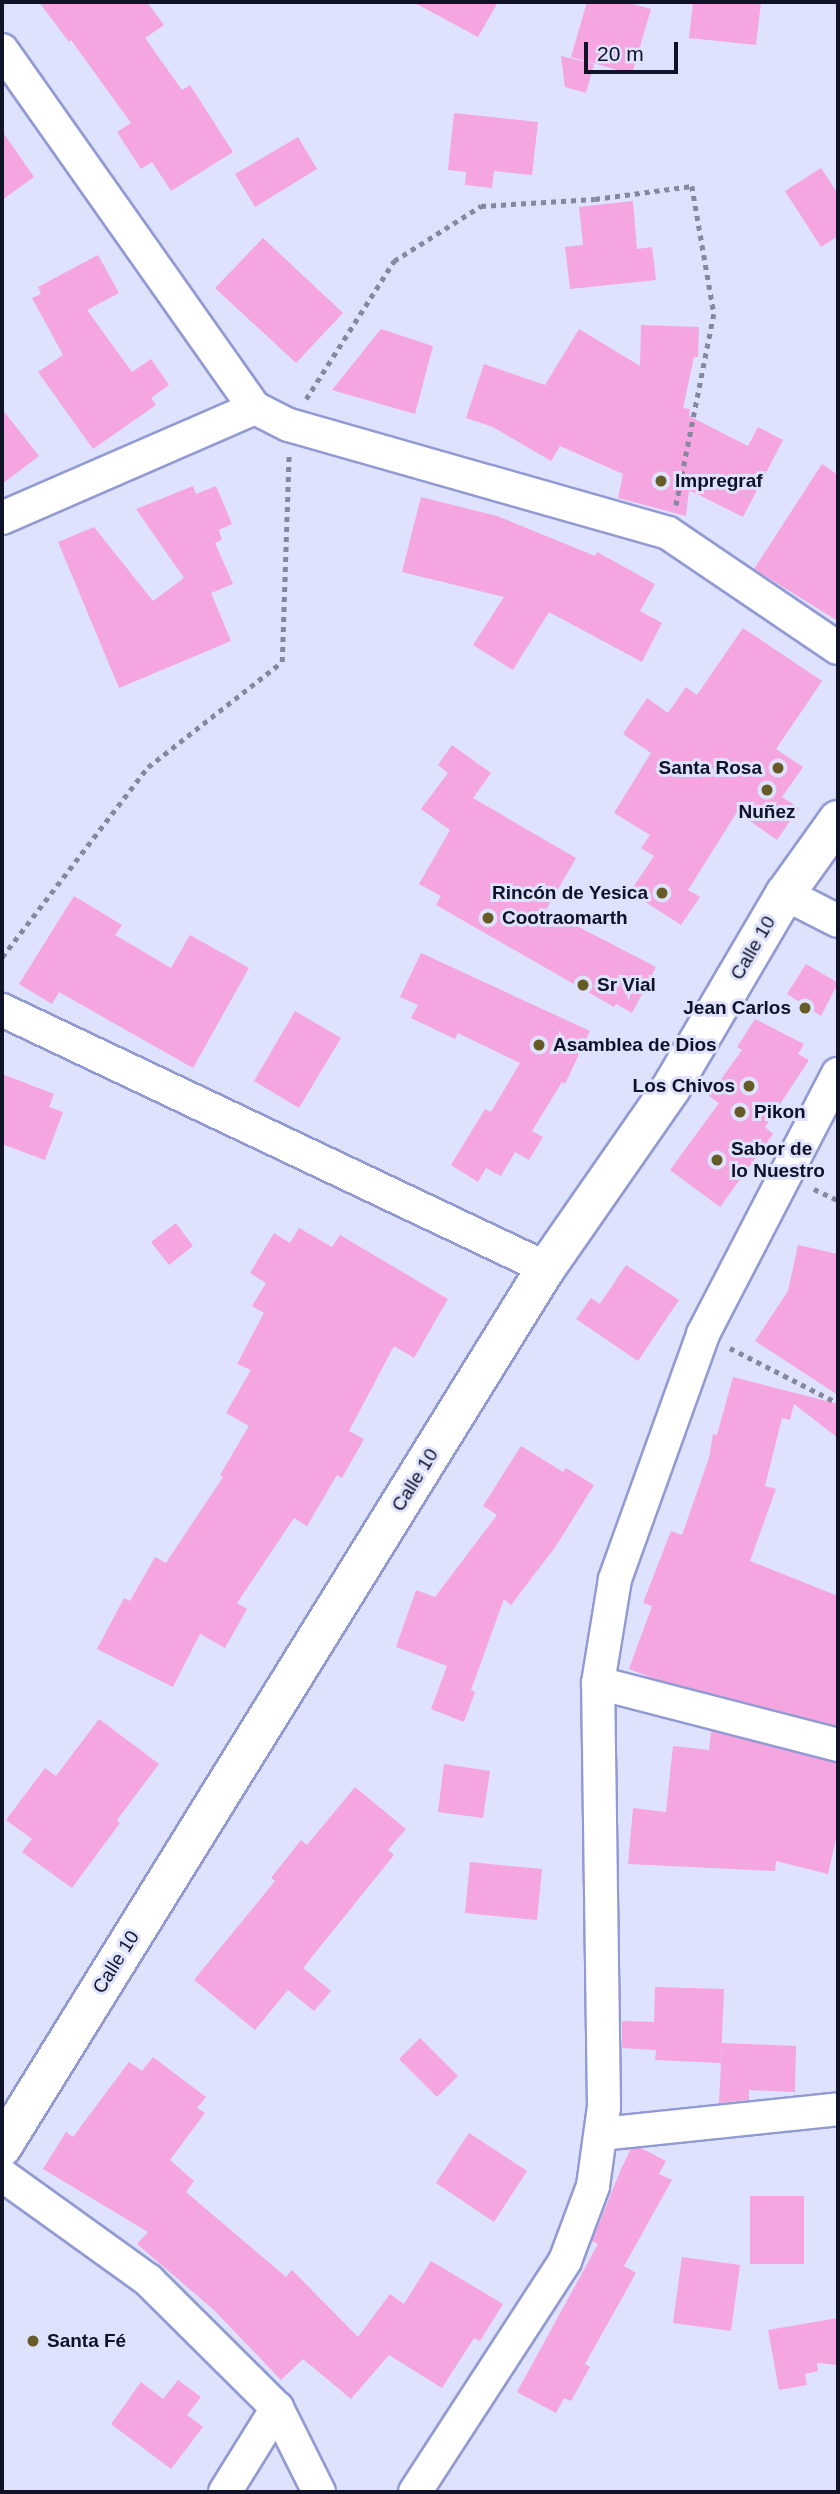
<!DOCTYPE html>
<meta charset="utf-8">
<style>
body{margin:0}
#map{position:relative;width:840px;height:2494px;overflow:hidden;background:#dee2fc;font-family:Arial,sans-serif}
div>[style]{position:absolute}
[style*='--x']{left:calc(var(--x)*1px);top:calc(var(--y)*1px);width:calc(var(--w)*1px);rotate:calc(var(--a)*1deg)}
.building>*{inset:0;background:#f5a5df}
.path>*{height:4.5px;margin-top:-2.25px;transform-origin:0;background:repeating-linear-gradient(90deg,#85889f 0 5px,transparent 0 10px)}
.roads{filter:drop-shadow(2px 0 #919ad4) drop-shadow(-2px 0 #919ad4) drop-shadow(0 2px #919ad4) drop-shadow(0 -2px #919ad4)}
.minor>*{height:32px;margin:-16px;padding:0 16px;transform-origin:16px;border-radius:16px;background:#fff}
.secondary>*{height:38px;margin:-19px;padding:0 19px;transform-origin:19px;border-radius:19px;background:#fff}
.dots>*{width:19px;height:19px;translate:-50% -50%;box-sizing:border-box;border:4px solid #dee2fc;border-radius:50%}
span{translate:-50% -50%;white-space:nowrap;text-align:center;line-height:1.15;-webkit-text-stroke:6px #dee2fc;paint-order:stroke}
.poi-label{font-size:19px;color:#101227;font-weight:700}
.left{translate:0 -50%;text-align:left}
.right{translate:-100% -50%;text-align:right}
.street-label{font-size:19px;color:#101227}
.frame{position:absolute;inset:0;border:4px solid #101227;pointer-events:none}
.scale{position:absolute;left:584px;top:42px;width:94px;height:32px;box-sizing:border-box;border:4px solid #101227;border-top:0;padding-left:9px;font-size:21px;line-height:24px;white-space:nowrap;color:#101227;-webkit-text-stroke:5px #dee2fc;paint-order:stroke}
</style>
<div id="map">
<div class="building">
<div style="clip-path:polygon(39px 2px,147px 2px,164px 25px,145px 38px,182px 90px,190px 85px,233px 152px,171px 191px,152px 162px,141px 169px,117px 132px,131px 123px,71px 40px,69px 42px)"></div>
<div style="clip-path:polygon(413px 2px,498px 2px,478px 37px)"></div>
<div style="clip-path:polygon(587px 2px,626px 2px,651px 9px,632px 74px,571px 57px)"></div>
<div style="clip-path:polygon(693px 2px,761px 2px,756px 45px,689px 38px)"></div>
<div style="clip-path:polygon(561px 56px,594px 64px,586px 93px,565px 87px)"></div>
<div style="clip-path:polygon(454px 113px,538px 122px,532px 175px,494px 171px,492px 188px,465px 185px,466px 172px,448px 170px)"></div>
<div style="clip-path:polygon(2px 131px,34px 177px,2px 200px)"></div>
<div style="clip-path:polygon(298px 137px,317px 169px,255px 207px,235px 174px)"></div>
<div style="clip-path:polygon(821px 168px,838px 194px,838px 236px,821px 247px,785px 191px)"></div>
<div style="clip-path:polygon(633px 201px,637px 249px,652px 247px,656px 280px,570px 289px,565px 247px,583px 245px,579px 207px)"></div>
<div style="clip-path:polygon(263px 238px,343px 313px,296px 363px,215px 288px)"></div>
<div style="clip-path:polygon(98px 255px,119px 293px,87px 310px,132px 372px,151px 359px,169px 385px,151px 398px,156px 405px,93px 449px,38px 372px,63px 355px,32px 298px,41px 294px,38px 287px)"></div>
<div style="clip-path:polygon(641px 325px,699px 327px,698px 357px,694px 357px,683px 408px,690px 409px,689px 416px,748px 446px,758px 427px,783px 440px,743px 517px,689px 490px,686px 516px,618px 498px,623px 474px,560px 446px,551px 461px,493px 427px,466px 418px,484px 364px,545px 385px,579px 329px,640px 366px)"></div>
<div style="clip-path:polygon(381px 329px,433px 346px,415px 414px,332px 390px)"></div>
<div style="clip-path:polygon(2px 409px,39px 456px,2px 484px)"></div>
<div style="clip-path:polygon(822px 464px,838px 475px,838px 621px,754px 569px)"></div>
<div style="clip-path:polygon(193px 486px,196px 494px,216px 486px,232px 524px,219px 530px,222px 540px,215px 543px,233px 584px,211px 593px,231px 641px,119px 688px,58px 542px,94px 527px,153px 601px,184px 578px,136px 509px)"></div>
<div style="clip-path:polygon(421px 497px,497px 516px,595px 556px,597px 552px,655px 584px,640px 611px,662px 623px,642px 662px,549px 612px,513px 670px,473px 645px,504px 597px,402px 572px)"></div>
<div style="clip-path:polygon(743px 628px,822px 681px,776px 749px,803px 767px,782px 797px,799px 808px,777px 840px,737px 812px,688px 890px,700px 897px,681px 925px,630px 892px,654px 856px,641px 848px,650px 835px,614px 813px,651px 753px,623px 734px,647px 698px,668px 713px,686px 687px,697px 695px)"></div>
<div style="clip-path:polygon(452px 745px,491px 773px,473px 798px,576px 858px,546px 910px,656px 967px,632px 1013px,616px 1004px,614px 1007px,436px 905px,441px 896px,419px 884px,450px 830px,421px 809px,448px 773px,438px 765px)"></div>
<div style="clip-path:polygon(74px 896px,122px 925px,115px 935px,171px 968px,190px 935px,249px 968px,193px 1068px,59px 992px,52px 1004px,19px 984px)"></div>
<div style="clip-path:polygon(421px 953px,590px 1031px,565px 1084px,562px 1082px,532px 1131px,543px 1137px,529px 1160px,515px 1152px,501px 1176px,486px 1168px,478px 1182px,451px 1165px,485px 1109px,491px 1112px,520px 1063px,458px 1033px,455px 1039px,411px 1018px,418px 1005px,400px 997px)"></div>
<div style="clip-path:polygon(806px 964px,838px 983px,821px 1016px,787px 994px)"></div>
<div style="clip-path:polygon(295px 1011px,341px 1038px,299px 1108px,254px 1081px)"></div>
<div style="clip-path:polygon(755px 1019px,804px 1044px,798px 1054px,809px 1060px,765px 1127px,773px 1134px,720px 1207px,670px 1170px,719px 1103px,709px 1096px,742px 1050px,737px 1047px)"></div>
<div style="clip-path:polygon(2px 1074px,54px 1094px,49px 1107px,63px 1112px,45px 1160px,2px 1144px)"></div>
<div style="clip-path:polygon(176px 1223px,193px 1246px,169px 1265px,151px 1242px)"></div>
<div style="clip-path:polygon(299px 1228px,332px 1247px,340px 1235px,448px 1299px,414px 1358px,394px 1346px,349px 1431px,364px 1439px,342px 1478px,337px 1475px,307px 1526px,294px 1518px,237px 1603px,247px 1609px,225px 1648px,200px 1634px,173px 1687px,97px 1649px,124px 1598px,130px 1601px,155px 1557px,166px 1563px,223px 1477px,220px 1475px,249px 1426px,226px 1413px,251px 1370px,237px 1364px,264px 1313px,252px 1306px,266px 1283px,250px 1273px,274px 1233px,290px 1243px)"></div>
<div style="clip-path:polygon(798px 1245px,838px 1254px,838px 1395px,755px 1341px,788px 1291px)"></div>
<div style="clip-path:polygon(626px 1265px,679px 1300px,638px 1361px,576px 1319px,591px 1298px,600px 1304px)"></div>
<div style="clip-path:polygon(733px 1377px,838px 1404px,838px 1438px,794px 1404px,790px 1420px,782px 1418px,765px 1486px,776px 1489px,750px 1561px,838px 1596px,838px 1726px,655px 1679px,629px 1669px,652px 1606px,643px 1603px,671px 1531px,682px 1535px,709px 1458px,713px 1434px,717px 1435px)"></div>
<div style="clip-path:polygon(521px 1446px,563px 1472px,566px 1468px,594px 1485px,556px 1546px,511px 1605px,504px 1599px,471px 1690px,475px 1692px,464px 1722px,431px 1709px,447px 1666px,396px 1647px,416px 1590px,435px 1597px,497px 1515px,483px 1506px)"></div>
<div style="clip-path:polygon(99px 1719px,159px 1764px,117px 1820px,120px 1823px,72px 1888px,22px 1852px,32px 1839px,6px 1820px,45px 1768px,56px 1776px)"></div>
<div style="clip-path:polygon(711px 1731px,838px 1763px,838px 1830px,828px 1874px,776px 1861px,775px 1871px,628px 1864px,633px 1808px,666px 1812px,673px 1746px,709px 1750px)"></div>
<div style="clip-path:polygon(444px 1764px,490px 1771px,483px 1818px,438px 1812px)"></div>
<div style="clip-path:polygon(355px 1787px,406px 1829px,388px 1850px,394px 1855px,303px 1968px,331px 1991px,314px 2011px,288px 1990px,255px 2030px,194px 1980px,275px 1881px,271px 1878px,301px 1840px,307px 1845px)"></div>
<div style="clip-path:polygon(470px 1862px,542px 1869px,537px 1920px,465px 1913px)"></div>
<div style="clip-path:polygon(655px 1987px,724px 1989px,721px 2063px,655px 2060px,656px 2050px,622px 2048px,622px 2021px,654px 2022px)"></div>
<div style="clip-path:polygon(420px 2038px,458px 2076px,437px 2097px,399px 2059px)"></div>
<div style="clip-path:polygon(722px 2043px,796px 2046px,795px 2092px,749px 2090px,749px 2100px,719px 2103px)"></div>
<div style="clip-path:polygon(153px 2057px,206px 2097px,197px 2108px,205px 2113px,170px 2160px,194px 2181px,186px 2192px,286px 2277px,292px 2270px,358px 2337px,390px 2294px,404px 2304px,431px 2261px,503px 2304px,480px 2341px,474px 2338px,442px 2388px,389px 2355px,351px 2399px,303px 2359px,281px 2380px,214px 2310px,137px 2244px,148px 2232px,43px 2169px,66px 2132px,73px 2137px,129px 2062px,142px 2071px)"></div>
<div style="clip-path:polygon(469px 2133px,527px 2171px,494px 2222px,436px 2183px)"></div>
<div style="clip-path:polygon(641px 2148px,666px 2161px,659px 2174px,672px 2180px,624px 2266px,636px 2273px,585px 2364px,590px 2367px,571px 2401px,564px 2398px,556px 2413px,517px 2392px,598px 2244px,592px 2241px,621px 2169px,631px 2149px)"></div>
<div style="clip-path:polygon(750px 2196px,804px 2196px,804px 2264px,750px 2264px)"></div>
<div style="clip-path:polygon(682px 2257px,740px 2265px,731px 2331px,673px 2323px)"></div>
<div style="clip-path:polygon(838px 2318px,838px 2365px,817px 2363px,818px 2371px,805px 2374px,807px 2385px,779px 2390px,768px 2330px)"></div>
<div style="clip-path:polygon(178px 2380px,201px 2397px,187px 2415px,203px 2427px,171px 2469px,111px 2424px,141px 2382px,163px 2399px)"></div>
</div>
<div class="path">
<div style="--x:306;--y:399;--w:164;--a:-57.5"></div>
<div style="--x:394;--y:261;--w:103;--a:-32.3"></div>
<div style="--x:481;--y:206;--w:114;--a:-3.5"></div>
<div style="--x:595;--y:199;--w:98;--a:-7.6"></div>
<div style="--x:692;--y:186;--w:130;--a:80.2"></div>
<div style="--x:714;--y:314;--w:196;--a:101.2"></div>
<div style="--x:2;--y:957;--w:240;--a:-52.5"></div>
<div style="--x:148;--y:767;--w:170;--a:-38.1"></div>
<div style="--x:282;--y:662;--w:206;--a:-88.1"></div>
<div style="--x:814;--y:1189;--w:26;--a:25"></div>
<div style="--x:730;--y:1348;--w:121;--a:27"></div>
</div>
<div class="roads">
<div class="minor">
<div style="--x:2;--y:50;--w:438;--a:54.8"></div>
<div style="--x:255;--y:408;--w:38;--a:27"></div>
<div style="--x:289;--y:425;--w:394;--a:15.9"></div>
<div style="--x:668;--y:533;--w:205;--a:34.1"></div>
<div style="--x:2;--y:518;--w:276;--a:-23.5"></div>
<div style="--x:785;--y:894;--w:59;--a:27"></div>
<div style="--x:2;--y:1010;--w:602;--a:25.37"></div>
<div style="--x:598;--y:1683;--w:248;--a:14.5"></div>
<div style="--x:602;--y:2134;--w:237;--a:-6"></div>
<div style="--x:2;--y:2175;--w:180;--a:35.7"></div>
<div style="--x:148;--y:2280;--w:182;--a:44.8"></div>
<div style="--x:277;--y:2408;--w:94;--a:63.4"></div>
<div style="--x:225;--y:2492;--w:99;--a:-58.2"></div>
<div style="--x:415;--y:2492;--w:275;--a:-57"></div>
<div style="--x:565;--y:2261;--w:80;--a:-69.5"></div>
<div style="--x:593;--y:2186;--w:80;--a:-82.1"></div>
<div style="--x:604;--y:2107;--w:424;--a:-90.8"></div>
<div style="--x:598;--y:1683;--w:105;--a:-80.7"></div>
<div style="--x:615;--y:1579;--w:260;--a:-70.2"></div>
<div style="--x:703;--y:1334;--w:293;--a:-62.6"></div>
</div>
<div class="secondary">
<div style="--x:2;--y:2147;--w:1034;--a:-58.25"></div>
<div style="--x:546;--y:1268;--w:219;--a:-55.2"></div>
<div style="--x:671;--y:1088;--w:225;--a:-59.6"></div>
<div style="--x:785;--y:894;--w:91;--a:-54.4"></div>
</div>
</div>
<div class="dots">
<div style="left:661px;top:481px;background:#665b27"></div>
<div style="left:778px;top:768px;background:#665b27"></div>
<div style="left:767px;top:790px;background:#665b27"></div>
<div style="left:662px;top:893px;background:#665b27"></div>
<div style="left:488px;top:918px;background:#665b27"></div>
<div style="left:583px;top:985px;background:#665b27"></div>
<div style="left:805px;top:1008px;background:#665b27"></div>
<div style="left:539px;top:1045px;background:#665b27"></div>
<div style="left:749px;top:1086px;background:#665b27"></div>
<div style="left:740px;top:1112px;background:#665b27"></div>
<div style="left:717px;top:1160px;background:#665b27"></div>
<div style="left:33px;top:2341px;background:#665b27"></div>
</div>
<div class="poi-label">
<span class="left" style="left:675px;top:481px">Impregraf</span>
<span class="right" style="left:762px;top:768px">Santa Rosa</span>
<span style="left:767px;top:812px">Nuñez</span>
<span class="right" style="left:648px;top:893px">Rincón de Yesica</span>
<span class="left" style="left:502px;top:918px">Cootraomarth</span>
<span class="left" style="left:597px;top:985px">Sr Vial</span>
<span class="right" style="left:791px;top:1008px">Jean Carlos</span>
<span class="left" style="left:553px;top:1045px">Asamblea de Dios</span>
<span class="right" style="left:735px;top:1086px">Los Chivos</span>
<span class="left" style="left:754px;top:1112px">Pikon</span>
<span class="left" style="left:731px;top:1160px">Sabor de<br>lo Nuestro</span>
<span class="left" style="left:47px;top:2341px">Santa Fé</span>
</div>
<div class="street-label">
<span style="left:753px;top:948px;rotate:-60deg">Calle 10</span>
<span style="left:415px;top:1480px;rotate:-58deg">Calle 10</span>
<span style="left:116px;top:1962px;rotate:-58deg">Calle 10</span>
</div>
<div class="frame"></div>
<div class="scale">20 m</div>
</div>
